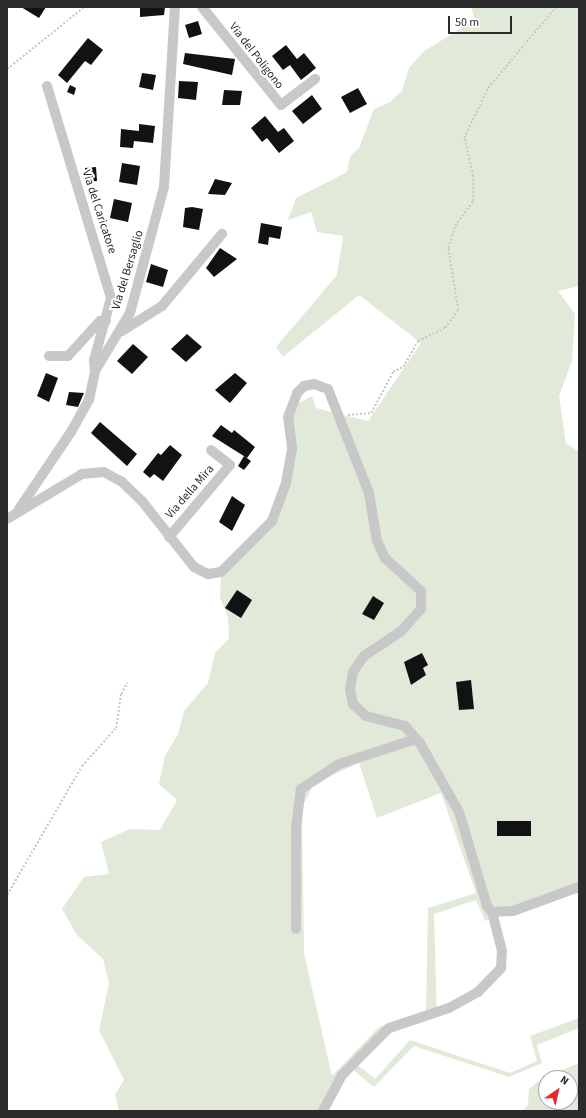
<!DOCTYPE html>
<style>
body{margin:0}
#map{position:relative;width:586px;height:1118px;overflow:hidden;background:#fff;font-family:"Source Sans 3",sans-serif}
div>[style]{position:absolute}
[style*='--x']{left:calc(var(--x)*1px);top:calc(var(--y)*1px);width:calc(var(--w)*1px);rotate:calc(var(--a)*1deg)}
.green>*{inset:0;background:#e1ead8}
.building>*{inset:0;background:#121212}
.path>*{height:1.5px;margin-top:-0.75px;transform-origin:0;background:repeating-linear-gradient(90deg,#c8c8c8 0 2px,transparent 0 4px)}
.minor>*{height:10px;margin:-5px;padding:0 5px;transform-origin:5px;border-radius:5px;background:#c8c8c8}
span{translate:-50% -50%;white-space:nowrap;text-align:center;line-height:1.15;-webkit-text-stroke:4px #fff;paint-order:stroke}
.street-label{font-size:12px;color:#2b2b2b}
.frame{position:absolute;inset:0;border:8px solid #2b2b2b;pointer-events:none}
.north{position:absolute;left:538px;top:1070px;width:40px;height:40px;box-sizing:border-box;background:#fff;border:1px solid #aaa;border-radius:50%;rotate:34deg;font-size:11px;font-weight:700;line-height:16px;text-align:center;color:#2b2b2b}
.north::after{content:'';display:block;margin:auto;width:14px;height:18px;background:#e92629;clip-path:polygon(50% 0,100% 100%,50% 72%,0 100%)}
.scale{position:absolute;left:448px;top:16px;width:64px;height:18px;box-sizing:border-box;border:2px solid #2b2b2b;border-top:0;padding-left:5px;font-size:12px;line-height:14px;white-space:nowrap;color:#2b2b2b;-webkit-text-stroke:3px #fff;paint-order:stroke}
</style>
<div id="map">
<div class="green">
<div style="clip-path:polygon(evenodd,471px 7px,579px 7px,579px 286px,558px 291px,575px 314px,572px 361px,559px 396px,566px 443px,579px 452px,579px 889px,485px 921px,476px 900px,434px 914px,437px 1017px,388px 1034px,358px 1065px,375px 1079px,410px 1040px,510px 1073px,537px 1061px,530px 1036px,579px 1018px,579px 1028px,537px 1045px,542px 1063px,509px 1077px,414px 1046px,374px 1087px,353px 1070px,345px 1076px,326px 1111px,119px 1111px,115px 1094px,124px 1080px,99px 1030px,109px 983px,103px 959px,77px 935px,62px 909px,84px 877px,109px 874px,101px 842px,130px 829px,160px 830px,177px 800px,159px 784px,165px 756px,178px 734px,184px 711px,208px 683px,215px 653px,229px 638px,228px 617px,220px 598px,221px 572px,272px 521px,292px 448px,288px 417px,297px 404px,312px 396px,316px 408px,368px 421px,421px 343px,359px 295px,283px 357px,276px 347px,337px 275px,343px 236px,317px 232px,311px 212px,288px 220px,296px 198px,347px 172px,350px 156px,359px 148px,374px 109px,390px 102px,402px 91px,409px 68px,424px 51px,475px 20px,471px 7px,359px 763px,377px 818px,441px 793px,476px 893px,428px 908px,426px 1011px,379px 1027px,332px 1076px,304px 953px,302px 807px,314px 784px,359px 763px)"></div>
<div style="clip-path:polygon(evenodd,579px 1063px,579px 1111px,522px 1111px,528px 1105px,529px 1089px,540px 1080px,579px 1063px,546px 1078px,570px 1078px,570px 1102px,546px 1102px,546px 1078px)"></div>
</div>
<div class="building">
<div style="clip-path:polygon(21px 7px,46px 7px,39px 18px)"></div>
<div style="clip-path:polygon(140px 7px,165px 7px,164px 15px,140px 17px)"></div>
<div style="clip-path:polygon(198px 21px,202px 34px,189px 38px,185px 25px)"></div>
<div style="clip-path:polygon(88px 38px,103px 50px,91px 65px,85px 61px,67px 83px,58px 75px)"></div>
<div style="clip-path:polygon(286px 45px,297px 59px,304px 53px,316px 68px,301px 80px,290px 65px,283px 70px,272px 56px)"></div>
<div style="clip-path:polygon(185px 53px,235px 59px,232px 75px,183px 64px)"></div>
<div style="clip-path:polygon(142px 73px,156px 75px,153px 90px,139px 87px)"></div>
<div style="clip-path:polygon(179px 81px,198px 82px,196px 100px,178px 98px)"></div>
<div style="clip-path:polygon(70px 85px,76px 88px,74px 95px,67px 92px)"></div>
<div style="clip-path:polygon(358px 88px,367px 104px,350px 113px,341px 97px)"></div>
<div style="clip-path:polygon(224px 90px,242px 91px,240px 105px,222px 105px)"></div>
<div style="clip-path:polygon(312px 95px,322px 109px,303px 124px,292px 111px)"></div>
<div style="clip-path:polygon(265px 116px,278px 132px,284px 128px,294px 141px,279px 153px,267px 138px,262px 142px,251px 128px)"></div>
<div style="clip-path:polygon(139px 124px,155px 126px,153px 143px,134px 141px,133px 148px,120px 147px,121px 129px,139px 131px)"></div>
<div style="clip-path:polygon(122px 163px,140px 166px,137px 185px,119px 182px)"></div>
<div style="clip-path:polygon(96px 167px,97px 181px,87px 182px,85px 168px)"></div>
<div style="clip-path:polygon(215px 179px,232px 183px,225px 195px,208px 194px)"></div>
<div style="clip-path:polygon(114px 199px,132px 203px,128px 222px,110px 218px)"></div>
<div style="clip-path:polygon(192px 207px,203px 209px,199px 230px,183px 227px,185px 208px)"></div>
<div style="clip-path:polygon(261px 223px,282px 227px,280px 239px,269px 237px,268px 245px,258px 243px)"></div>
<div style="clip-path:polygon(220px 248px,237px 259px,214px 277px,206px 268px)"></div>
<div style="clip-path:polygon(151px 264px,168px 270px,163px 287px,146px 282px)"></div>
<div style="clip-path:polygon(187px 334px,202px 347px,186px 362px,171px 349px)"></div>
<div style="clip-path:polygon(133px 344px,148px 357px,132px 374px,117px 361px)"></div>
<div style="clip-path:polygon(46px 373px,58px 378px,49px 402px,37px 396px)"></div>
<div style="clip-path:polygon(235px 373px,247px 383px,230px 403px,215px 390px)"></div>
<div style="clip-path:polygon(69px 392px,84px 393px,78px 407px,66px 405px)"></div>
<div style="clip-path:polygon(100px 422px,137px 454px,127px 466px,91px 433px)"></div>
<div style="clip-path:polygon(221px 425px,232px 433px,234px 430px,255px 447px,247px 458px,212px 436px)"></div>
<div style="clip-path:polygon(170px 445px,182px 455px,163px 481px,154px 474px,150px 478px,143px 472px,158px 453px,161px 455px)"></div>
<div style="clip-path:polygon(244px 456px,251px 461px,244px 470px,238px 466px)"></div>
<div style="clip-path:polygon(232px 496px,245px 505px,232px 531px,219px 522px)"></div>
<div style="clip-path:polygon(237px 590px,252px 600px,241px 618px,225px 608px)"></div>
<div style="clip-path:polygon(373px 596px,384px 603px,374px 620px,362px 614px)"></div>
<div style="clip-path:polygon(422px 653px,428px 665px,423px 668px,426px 675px,411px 685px,404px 662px)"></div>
<div style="clip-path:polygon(471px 680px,474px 709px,459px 710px,456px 682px)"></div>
<div style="clip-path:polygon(497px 821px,531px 821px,531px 836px,497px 836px)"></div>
</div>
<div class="path">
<div style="--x:7;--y:69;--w:99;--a:-38.8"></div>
<div style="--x:348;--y:415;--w:23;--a:-5"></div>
<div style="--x:371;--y:413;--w:47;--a:-61.8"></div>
<div style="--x:393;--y:372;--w:11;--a:-27"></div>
<div style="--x:403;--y:367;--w:30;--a:-60"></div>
<div style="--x:418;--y:341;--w:30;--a:-26"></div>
<div style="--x:445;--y:328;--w:22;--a:-54"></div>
<div style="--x:458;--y:310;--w:63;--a:-99.2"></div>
<div style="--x:448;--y:248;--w:23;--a:-72"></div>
<div style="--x:455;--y:226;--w:31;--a:-54"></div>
<div style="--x:473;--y:201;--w:25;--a:-90"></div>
<div style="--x:473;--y:176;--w:39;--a:-103"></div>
<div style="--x:464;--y:138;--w:55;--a:-64.4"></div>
<div style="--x:488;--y:88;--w:106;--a:-50"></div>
<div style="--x:7;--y:895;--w:149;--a:-59.8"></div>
<div style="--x:82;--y:766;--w:51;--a:-48.2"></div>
<div style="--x:116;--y:728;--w:34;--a:-82"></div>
<div style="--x:121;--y:694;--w:13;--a:-61"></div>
</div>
<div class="minor">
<div style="--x:202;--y:7;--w:126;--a:51.1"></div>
<div style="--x:281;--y:105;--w:43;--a:-37.4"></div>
<div style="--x:47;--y:86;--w:221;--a:73.2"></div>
<div style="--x:111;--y:298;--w:64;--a:105.3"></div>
<div style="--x:94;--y:360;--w:11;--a:85"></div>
<div style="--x:122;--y:331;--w:47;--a:-32"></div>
<div style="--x:162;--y:306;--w:94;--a:-50.2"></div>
<div style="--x:49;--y:356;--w:19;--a:0"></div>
<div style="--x:68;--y:356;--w:47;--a:-47.6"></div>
<div style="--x:100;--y:321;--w:6;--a:0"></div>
<div style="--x:19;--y:509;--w:93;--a:-56"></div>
<div style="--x:71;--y:432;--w:37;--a:-61"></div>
<div style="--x:89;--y:400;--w:30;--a:-78"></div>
<div style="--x:95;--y:371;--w:68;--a:-58.9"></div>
<div style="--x:130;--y:313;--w:131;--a:-74.9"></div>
<div style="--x:164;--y:187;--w:180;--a:-86.5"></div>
<div style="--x:7;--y:519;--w:87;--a:-31"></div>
<div style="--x:82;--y:474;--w:22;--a:-5"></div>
<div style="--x:104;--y:472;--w:21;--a:29"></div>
<div style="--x:122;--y:482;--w:28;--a:44"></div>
<div style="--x:142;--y:501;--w:84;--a:51.8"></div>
<div style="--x:194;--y:567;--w:16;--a:27"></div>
<div style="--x:208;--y:574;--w:13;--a:-9"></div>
<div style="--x:221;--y:572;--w:72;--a:-45"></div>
<div style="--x:272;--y:521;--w:40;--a:-69.8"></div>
<div style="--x:286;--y:483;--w:36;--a:-80"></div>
<div style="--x:292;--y:448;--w:31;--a:-97"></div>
<div style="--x:288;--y:417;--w:26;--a:-69"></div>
<div style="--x:297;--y:393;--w:10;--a:-45"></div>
<div style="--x:304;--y:386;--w:10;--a:-11"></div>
<div style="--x:314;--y:384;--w:15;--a:20"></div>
<div style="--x:328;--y:389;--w:112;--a:68.5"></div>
<div style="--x:369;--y:493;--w:49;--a:80.5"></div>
<div style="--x:377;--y:541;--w:19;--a:65"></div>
<div style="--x:385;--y:558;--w:49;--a:42.5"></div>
<div style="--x:421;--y:591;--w:18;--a:90"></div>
<div style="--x:421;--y:609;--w:31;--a:132"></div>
<div style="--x:400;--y:632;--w:43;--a:146.3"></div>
<div style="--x:364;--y:656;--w:19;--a:125"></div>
<div style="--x:353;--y:672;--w:17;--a:100"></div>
<div style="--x:350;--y:689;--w:15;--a:79"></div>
<div style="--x:353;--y:704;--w:18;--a:43"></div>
<div style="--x:366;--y:716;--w:40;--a:14.4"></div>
<div style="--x:405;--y:726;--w:23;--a:49"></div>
<div style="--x:420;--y:743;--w:79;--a:60.5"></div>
<div style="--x:459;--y:812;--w:98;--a:73.4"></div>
<div style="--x:487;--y:906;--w:8;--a:50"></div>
<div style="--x:492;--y:912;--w:21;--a:-3"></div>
<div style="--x:513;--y:911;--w:70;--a:-20"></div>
<div style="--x:169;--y:537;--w:94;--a:-49.7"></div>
<div style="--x:230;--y:465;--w:24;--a:-142"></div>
<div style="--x:296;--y:929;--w:101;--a:-90"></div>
<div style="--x:296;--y:828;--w:39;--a:-83"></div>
<div style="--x:301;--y:789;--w:45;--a:-33.3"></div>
<div style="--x:339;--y:764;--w:81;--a:-18"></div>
<div style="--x:323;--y:1111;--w:41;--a:-62.2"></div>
<div style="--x:342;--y:1075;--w:66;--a:-45"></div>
<div style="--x:389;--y:1028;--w:63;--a:-18.4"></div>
<div style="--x:449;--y:1008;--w:33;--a:-29"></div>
<div style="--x:478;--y:992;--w:33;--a:-46"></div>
<div style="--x:501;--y:968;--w:17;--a:-87"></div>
<div style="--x:502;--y:951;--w:40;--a:-104.4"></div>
</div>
<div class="street-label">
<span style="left:256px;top:56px;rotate:52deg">Via del Poligono</span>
<span style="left:99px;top:212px;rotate:72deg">Via del Caricatore</span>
<span style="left:128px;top:270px;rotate:-73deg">Via del Bersaglio</span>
<span style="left:190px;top:492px;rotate:-49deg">Via della Mira</span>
</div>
<div class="frame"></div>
<div class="north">N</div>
<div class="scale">50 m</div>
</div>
